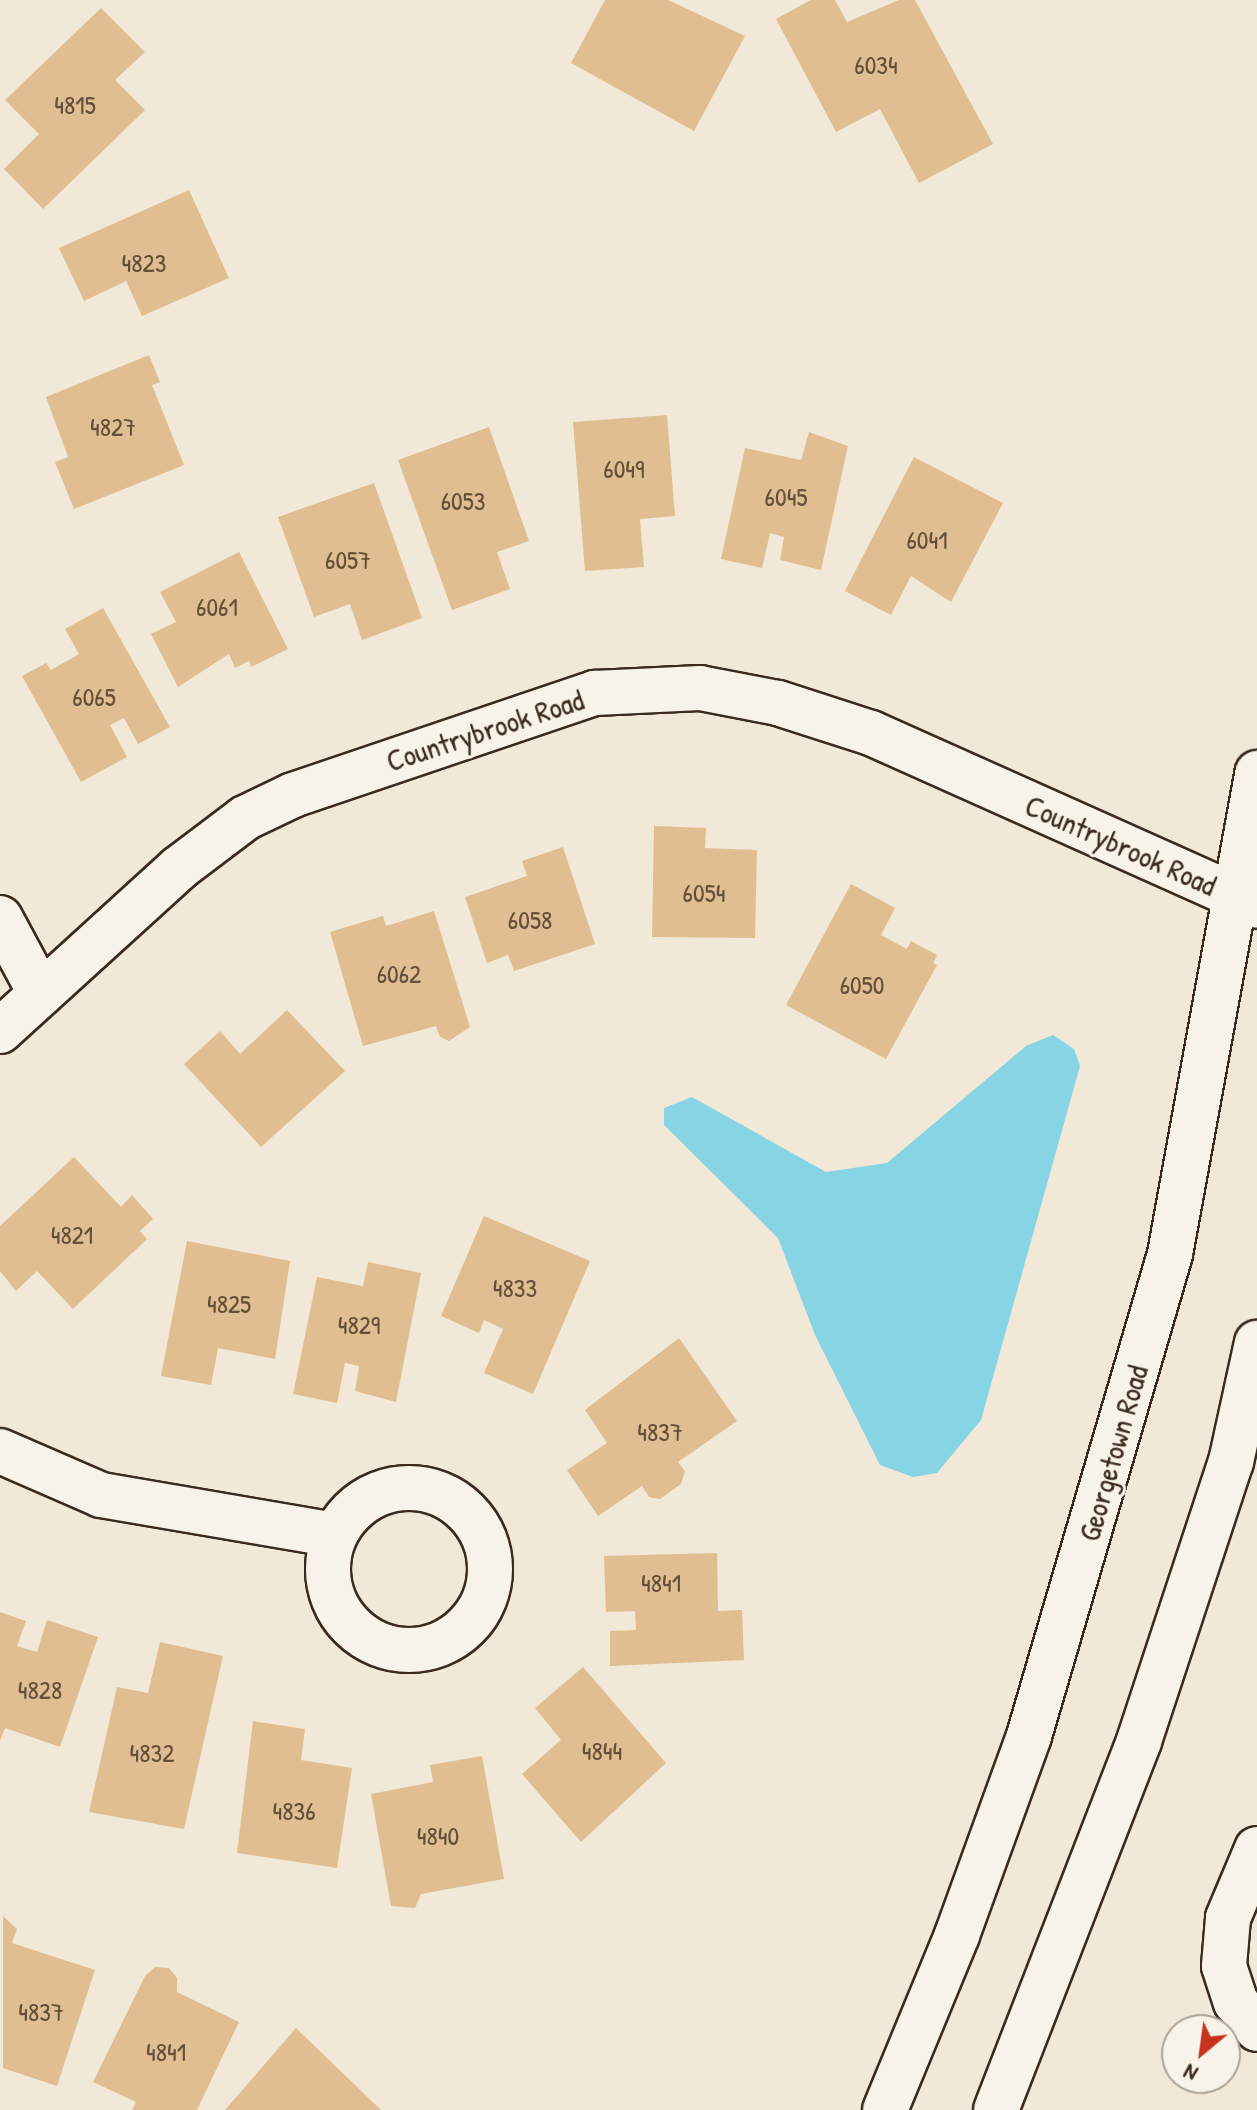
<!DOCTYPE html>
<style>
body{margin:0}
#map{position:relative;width:1257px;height:2110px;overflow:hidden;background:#f2e8d7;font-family:"Patrick Hand",sans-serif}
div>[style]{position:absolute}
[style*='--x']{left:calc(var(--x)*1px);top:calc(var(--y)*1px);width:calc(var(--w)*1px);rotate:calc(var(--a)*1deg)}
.water>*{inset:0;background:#86d4e4}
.building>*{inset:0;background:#e0be92}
.roads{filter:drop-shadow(2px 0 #3b2a1e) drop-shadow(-2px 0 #3b2a1e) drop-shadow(0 2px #3b2a1e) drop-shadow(0 -2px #3b2a1e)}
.minor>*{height:44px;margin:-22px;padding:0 22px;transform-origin:22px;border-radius:22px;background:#f7f3e8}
.minor>.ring{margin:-22px;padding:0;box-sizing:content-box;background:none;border:44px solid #f7f3e8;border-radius:50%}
.secondary>*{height:44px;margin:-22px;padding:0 22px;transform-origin:22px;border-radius:22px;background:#f7f3e8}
span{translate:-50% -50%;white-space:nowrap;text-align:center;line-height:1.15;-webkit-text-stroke:6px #f7f3e8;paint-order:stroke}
.number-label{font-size:26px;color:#644f3b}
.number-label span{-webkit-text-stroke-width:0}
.street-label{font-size:30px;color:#3b2a1e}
.north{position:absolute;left:1161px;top:2014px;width:80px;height:80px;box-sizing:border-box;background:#f7f3e8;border:2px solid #aca397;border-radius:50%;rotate:209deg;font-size:22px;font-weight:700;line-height:32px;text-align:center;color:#3b2a1e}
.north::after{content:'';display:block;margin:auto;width:28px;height:36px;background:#c8321e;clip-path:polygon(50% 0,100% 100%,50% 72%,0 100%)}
</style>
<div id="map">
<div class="water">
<div style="clip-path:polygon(1053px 1035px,1074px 1049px,1080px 1066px,981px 1420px,937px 1473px,913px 1477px,880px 1465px,815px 1335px,778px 1238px,664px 1125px,664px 1108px,692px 1097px,826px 1172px,887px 1163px,1026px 1046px)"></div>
</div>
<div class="building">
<div style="clip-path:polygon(605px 0,668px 0,745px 36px,694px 131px,571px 63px)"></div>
<div style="clip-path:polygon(811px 0,835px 0,847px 22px,899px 0,915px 0,993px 144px,919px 183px,880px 109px,836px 132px,776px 19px)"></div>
<div style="clip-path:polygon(101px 8px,145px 52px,115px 80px,145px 110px,43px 209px,4px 169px,39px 134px,5px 100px)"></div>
<div style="clip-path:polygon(189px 190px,229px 278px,142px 316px,126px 281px,84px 301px,59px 248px)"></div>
<div style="clip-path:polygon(149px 355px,160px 382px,152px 385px,184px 465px,74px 509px,55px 462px,68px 457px,46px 397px)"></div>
<div style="clip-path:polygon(667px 415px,675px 516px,640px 519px,644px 567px,585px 571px,573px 422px)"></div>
<div style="clip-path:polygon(489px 427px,529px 541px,497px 552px,510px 589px,452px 610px,398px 460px)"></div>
<div style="clip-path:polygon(809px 432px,848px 446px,821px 570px,780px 560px,784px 537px,770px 533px,762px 568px,721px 559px,745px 448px,801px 460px)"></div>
<div style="clip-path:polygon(914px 457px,1003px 503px,951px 602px,911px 576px,891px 615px,845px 591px)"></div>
<div style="clip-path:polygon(374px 483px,422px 618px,362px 640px,350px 604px,314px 617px,278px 517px)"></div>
<div style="clip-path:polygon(239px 552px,288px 649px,251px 667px,249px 661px,235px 668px,229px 654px,178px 687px,151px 634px,176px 622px,160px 592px)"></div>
<div style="clip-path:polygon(103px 608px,170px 727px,138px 744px,124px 718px,110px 725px,127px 757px,81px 782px,22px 676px,46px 663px,51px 670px,79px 654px,65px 629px)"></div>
<div style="clip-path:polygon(654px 826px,706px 828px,705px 848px,757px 850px,755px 938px,652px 937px)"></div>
<div style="clip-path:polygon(563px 847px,595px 944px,514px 971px,508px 955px,487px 963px,465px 897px,527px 876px,522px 861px)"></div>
<div style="clip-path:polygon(851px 884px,895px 908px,881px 935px,907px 949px,911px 941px,937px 955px,933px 963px,937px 965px,886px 1059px,786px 1005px)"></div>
<div style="clip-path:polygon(434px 911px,470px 1027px,449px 1041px,440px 1037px,436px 1026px,363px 1046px,330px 932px,383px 916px,386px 926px)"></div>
<div style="clip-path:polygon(287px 1010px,345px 1071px,261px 1147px,184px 1064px,220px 1031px,240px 1054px)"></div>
<div style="clip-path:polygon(74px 1157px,121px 1207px,132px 1195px,153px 1219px,140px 1231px,147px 1239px,73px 1309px,37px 1271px,16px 1291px,0 1271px,0 1226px)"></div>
<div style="clip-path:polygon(484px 1216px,590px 1261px,533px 1394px,484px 1373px,503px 1329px,484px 1320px,479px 1333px,441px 1316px)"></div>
<div style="clip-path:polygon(187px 1241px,290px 1261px,275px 1359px,218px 1348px,211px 1385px,161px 1376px)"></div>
<div style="clip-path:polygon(368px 1262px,421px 1273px,396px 1402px,355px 1391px,359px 1366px,345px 1363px,337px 1403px,293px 1394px,317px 1277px,363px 1286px)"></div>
<div style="clip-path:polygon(679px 1338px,737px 1421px,678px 1462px,685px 1471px,681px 1484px,660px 1499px,649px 1497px,642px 1486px,598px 1516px,567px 1470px,607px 1443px,585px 1410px)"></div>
<div style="clip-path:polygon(717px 1553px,718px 1611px,742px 1610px,744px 1660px,610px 1666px,610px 1631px,636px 1630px,635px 1611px,606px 1612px,604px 1556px)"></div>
<div style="clip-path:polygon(0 1612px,26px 1621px,17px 1646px,37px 1652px,47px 1620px,98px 1637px,60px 1747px,5px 1728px,0 1741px)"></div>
<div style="clip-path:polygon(160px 1642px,223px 1656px,184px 1829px,89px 1812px,117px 1687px,148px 1693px)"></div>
<div style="clip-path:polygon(583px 1667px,666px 1763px,581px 1842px,522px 1774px,561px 1740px,535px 1708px)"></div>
<div style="clip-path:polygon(253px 1721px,305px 1729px,301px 1760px,352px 1768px,337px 1868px,237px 1853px)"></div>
<div style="clip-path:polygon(482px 1756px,504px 1879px,421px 1894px,415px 1908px,391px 1906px,371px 1794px,433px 1782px,430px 1765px)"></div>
<div style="clip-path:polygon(3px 1916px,17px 1929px,12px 1943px,95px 1970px,57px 2086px,3px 2068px)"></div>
<div style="clip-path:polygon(155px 1967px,169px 1968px,177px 1978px,177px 1992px,239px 2022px,197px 2110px,132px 2110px,136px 2102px,93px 2082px,145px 1976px)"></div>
<div style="clip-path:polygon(296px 2028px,381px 2110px,225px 2110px)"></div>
</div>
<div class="roads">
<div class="minor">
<div style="--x:0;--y:918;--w:86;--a:61.7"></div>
<div style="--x:0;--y:1031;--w:242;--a:-42.3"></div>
<div style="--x:179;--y:868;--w:83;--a:-37.1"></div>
<div style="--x:245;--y:818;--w:53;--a:-25.6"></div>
<div style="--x:293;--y:795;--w:319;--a:-18.7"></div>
<div style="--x:595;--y:693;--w:105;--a:-2.7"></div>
<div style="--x:700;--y:688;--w:79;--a:10.9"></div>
<div style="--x:778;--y:703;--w:98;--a:17.9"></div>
<div style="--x:871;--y:733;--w:423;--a:24.1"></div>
<div style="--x:0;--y:1451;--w:110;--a:23.5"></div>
<div style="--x:101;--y:1495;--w:237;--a:9.7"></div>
<div class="ring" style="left:328px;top:1488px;width:118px;height:118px"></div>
<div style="--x:1257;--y:1849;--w:75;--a:112.8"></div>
<div style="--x:1228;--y:1918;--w:48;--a:94.8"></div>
<div style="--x:1224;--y:1966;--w:38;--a:72"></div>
<div style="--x:1236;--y:2002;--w:34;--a:52"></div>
</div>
<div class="secondary">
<div style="--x:885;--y:2110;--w:189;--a:-67.6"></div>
<div style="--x:957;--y:1935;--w:212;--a:-70.1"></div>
<div style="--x:1029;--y:1736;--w:502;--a:-73.69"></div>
<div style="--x:1170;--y:1254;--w:489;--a:-79.7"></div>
<div style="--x:996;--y:2110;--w:396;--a:-68.8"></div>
<div style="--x:1139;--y:1741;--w:294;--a:-71.8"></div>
<div style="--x:1231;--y:1462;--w:122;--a:-77.7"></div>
</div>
</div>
<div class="number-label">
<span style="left:876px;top:65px">6034</span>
<span style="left:75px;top:105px">4815</span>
<span style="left:144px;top:263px">4823</span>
<span style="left:113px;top:427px">4827</span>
<span style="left:624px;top:469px">6049</span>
<span style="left:786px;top:497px">6045</span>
<span style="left:463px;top:501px">6053</span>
<span style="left:927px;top:540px">6041</span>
<span style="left:348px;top:560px">6057</span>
<span style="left:217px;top:607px">6061</span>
<span style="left:94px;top:697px">6065</span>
<span style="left:704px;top:893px">6054</span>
<span style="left:530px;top:920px">6058</span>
<span style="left:399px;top:974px">6062</span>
<span style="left:862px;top:985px">6050</span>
<span style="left:72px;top:1235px">4821</span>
<span style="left:515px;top:1288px">4833</span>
<span style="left:229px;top:1304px">4825</span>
<span style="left:359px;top:1325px">4829</span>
<span style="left:660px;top:1432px">4837</span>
<span style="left:661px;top:1583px">4841</span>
<span style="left:40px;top:1690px">4828</span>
<span style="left:602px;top:1751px">4844</span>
<span style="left:152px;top:1753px">4832</span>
<span style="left:294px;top:1811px">4836</span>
<span style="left:438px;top:1836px">4840</span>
<span style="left:41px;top:2012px">4837</span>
<span style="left:166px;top:2052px">4841</span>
</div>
<div class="street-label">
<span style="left:485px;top:730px;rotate:-18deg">Countrybrook Road</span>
<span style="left:1121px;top:845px;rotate:24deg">Countrybrook Road</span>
<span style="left:1113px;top:1453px;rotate:-74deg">Georgetown Road</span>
</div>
<div class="north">N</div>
</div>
